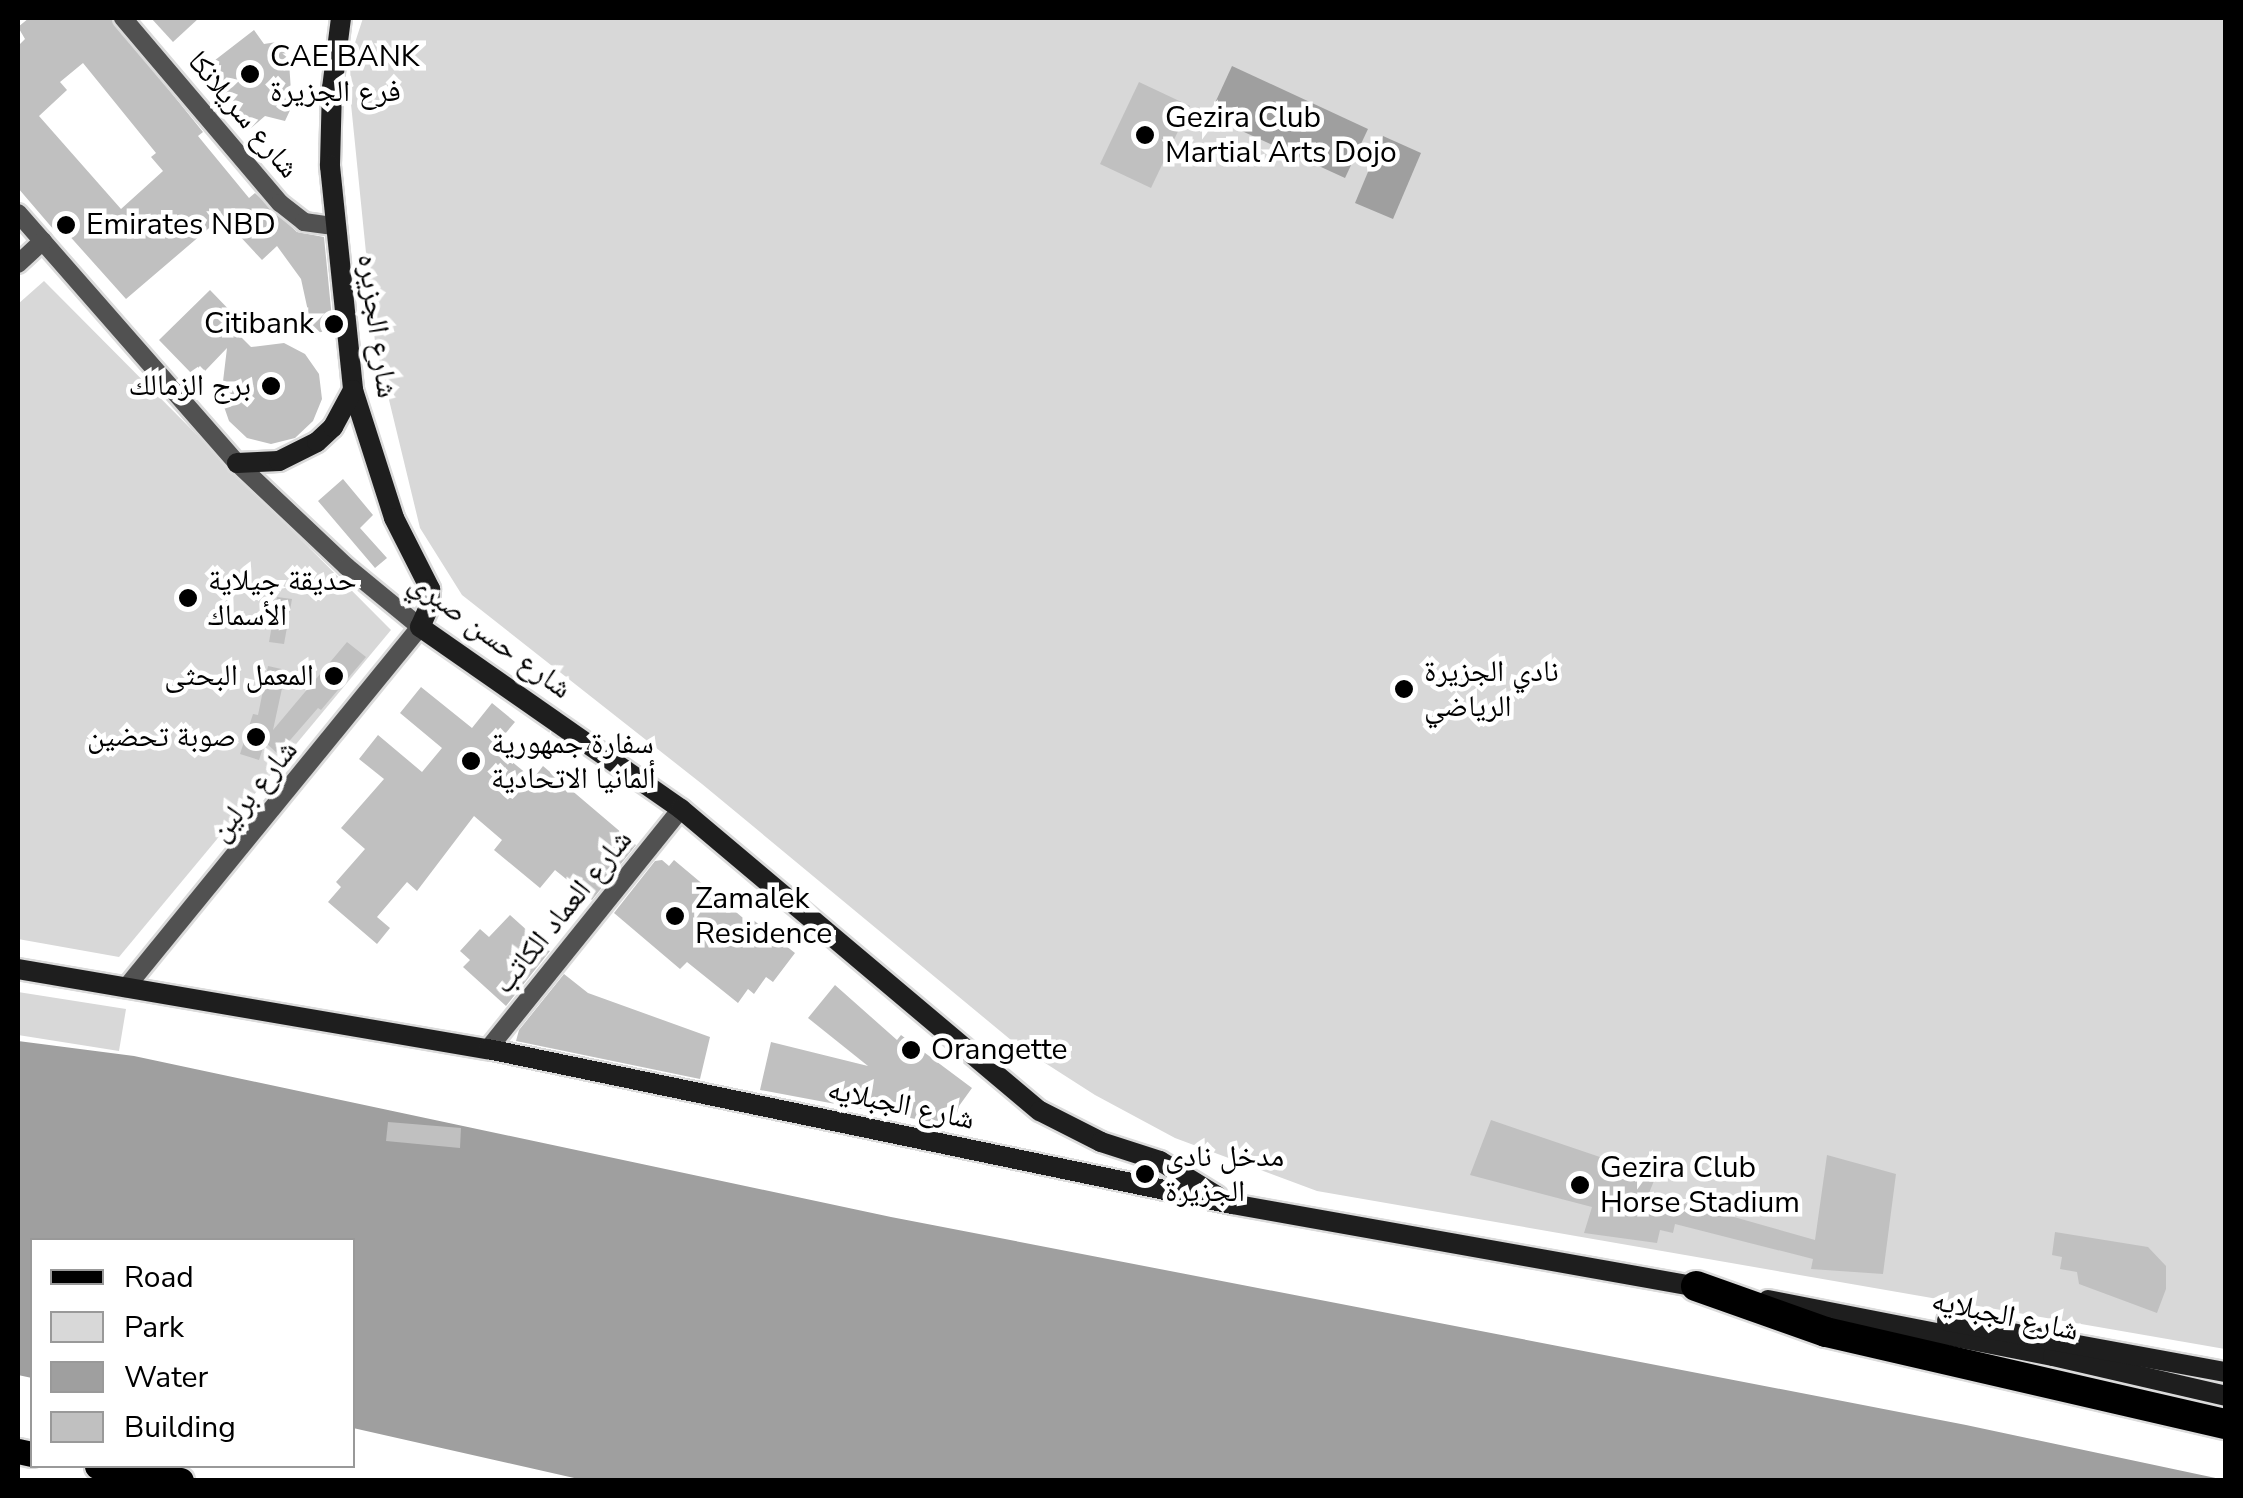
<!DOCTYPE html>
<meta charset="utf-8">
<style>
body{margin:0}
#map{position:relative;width:2243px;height:1498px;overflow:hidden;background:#fff;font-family:"Nunito Sans","Noto Naskh Arabic",sans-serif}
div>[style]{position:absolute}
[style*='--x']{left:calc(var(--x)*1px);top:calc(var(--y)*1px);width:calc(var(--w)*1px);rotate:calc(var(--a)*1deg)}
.green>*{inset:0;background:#d8d8d8}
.water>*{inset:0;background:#9f9f9f}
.building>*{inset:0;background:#c0c0c0}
.roads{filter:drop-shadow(2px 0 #dbdbdb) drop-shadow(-2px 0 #dbdbdb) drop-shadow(0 2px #dbdbdb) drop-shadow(0 -2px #dbdbdb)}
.street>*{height:18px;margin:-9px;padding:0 9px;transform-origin:9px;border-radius:9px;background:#515151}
.secondary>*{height:20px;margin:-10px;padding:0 10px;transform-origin:10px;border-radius:10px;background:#1e1e1e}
.primary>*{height:25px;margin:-12.5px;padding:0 12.5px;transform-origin:12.5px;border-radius:12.5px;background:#000}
.highway>*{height:30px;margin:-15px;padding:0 15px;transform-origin:15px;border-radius:15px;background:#000}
.dots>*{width:28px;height:28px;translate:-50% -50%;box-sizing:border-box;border:5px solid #fff;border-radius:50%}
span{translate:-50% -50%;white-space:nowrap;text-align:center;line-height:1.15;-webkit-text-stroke:9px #fff;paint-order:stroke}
.poi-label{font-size:30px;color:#000}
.left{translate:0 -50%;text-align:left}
.right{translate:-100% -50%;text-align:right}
.street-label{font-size:30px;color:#000}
.frame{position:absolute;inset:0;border:20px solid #000;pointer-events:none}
.legend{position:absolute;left:30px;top:1238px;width:325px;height:230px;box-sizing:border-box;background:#fff;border:2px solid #999;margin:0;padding:12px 18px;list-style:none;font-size:30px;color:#000}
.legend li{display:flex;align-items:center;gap:20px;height:50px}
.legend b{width:50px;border:2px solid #999}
</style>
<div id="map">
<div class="green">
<div style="clip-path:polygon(363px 18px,2225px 18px,2225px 1349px,1317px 1191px,1175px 1138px,1095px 1095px,1017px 1045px,702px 784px,462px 595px,420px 528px,375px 342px,351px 104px,350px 58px)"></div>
<div style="clip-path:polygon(44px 281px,391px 630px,119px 957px,18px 939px,18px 304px)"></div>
<div style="clip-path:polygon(18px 992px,126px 1009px,119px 1051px,18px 1035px)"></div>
</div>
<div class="water">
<div style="clip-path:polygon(1232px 66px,1368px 129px,1345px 178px,1209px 116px)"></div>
<div style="clip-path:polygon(1383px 136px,1421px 153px,1393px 219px,1355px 203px)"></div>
<div style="clip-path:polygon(18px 1041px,134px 1056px,891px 1217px,1966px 1425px,2225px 1480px,583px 1480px,353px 1428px,352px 1240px,32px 1240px,32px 1378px,18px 1375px)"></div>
</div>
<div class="building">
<div style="clip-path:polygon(evenodd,29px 18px,111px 18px,203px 132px,198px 136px,249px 198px,255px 193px,297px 232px,324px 237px,333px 329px,313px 334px,301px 279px,277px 246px,262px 260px,222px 217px,126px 299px,66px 232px,60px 237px,18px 188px,18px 46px,25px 39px,18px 27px,29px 18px,83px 63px,156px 153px,151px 157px,163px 171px,121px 209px,39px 116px,67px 90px,60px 82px,83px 63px)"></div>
<div style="clip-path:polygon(151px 18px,199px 18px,173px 42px)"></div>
<div style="clip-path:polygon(254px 30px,264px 44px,283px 41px,288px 47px,292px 106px,285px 121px,265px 116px,250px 129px,209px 84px,210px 64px)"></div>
<div style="clip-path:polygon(1139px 82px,1190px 106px,1151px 188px,1100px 164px)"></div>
<div style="clip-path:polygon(210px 290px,238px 319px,231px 327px,251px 347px,284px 343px,305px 354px,319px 374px,322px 399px,313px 421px,295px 438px,271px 444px,247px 438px,229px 421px,221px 398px,227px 348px,205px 371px,200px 366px,192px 374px,159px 340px)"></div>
<div style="clip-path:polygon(343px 479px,373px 515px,360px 528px,387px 558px,375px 568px,318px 501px)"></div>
<div style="clip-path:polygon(277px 597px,292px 599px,284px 644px,269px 642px)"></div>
<div style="clip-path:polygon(347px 642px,366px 657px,321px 710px,318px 708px,278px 754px,265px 742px,259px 760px,240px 754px,253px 714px,258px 715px,268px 666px,286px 670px,273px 730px)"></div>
<div style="clip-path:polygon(421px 687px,472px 728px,492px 703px,515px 722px,494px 747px,533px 779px,543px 766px,636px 845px,592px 900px,555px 870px,540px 888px,494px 850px,502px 840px,474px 816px,417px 891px,407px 882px,377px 917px,390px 928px,377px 944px,328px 902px,341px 887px,336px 882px,365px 849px,341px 828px,384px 779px,359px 759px,378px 735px,422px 772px,442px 748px,400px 713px)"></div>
<div style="clip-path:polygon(662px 860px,669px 866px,674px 860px,749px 923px,752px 919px,795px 953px,773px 982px,766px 977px,754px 994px,748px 989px,738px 1003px,687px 962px,680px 969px,614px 913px,655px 861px)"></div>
<div style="clip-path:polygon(510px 915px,550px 951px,506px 1006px,463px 967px,470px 960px,460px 951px,480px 929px,489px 937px)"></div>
<div style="clip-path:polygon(564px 974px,588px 993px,710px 1037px,700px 1079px,516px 1041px,519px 1030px)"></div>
<div style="clip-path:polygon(835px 985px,897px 1040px,901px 1035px,972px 1088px,959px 1106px,953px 1126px,760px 1090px,771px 1042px,868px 1066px,808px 1018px)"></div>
<div style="clip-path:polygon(1491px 1120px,1656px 1176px,1649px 1193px,1815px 1240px,1827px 1155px,1896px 1174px,1883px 1274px,1811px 1269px,1813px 1259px,1675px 1224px,1673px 1233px,1660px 1230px,1657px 1243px,1584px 1233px,1592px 1207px,1470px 1175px)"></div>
<div style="clip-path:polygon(388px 1122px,461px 1128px,460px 1148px,386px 1141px)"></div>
<div style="clip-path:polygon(2055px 1232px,2148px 1247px,2166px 1266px,2166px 1289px,2157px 1313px,2079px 1284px,2077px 1272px,2060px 1269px,2062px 1257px,2052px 1255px)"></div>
</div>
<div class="roads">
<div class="street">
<div style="--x:123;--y:18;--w:243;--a:49.7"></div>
<div style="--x:280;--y:203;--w:31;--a:38"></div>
<div style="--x:304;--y:222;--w:30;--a:8"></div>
<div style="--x:18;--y:213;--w:332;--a:48.8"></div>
<div style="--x:237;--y:463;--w:151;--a:43.4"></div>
<div style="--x:347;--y:567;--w:94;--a:39.4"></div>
<div style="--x:420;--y:627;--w:466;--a:129.2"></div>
<div style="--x:18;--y:264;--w:34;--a:-43"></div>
<div style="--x:488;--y:1049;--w:308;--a:-51.2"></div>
</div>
<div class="secondary">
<div style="--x:341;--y:18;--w:71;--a:97.3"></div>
<div style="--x:332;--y:88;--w:78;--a:91.5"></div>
<div style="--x:330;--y:166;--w:225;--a:84.1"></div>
<div style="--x:353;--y:390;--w:134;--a:72.2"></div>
<div style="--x:394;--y:518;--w:80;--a:63.1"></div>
<div style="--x:430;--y:589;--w:18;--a:93"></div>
<div style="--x:429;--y:607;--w:22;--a:114"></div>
<div style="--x:420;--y:627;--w:318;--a:34.9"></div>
<div style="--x:681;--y:809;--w:469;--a:40.1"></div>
<div style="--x:1040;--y:1111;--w:68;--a:26.9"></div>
<div style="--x:1101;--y:1142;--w:62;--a:17.9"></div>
<div style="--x:1160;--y:1161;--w:67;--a:31.6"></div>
<div style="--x:237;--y:463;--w:42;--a:-2.7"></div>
<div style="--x:279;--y:461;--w:42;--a:-26.6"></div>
<div style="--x:317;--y:442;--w:22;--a:-43"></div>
<div style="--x:333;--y:427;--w:42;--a:-61.6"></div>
<div style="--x:18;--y:969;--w:477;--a:9.7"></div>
<div style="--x:488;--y:1049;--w:760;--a:11.77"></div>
<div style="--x:1232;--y:1204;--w:480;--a:10.1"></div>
<div style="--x:1768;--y:1300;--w:290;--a:11.1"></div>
<div style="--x:2053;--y:1356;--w:178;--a:13"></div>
<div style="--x:1947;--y:1321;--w:284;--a:10.4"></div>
</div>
<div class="primary">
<div style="--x:18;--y:1451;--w:14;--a:12"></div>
<div style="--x:97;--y:1466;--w:85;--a:9.5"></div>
</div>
<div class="highway">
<div style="--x:1696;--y:1286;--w:138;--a:19.5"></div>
<div style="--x:1826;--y:1332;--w:410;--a:13"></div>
</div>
</div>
<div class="dots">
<div style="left:250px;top:74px;background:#000"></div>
<div style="left:1145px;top:135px;background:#000"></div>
<div style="left:66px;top:225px;background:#000"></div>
<div style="left:334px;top:324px;background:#000"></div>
<div style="left:271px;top:386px;background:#000"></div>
<div style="left:188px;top:598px;background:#000"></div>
<div style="left:334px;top:676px;background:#000"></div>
<div style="left:1404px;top:689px;background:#000"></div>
<div style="left:256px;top:737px;background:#000"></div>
<div style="left:471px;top:761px;background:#000"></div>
<div style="left:675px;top:916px;background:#000"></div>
<div style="left:911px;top:1050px;background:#000"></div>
<div style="left:1145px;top:1174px;background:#000"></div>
<div style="left:1580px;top:1185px;background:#000"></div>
</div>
<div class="poi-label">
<span class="left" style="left:270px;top:74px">CAE BANK<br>فرع الجزيرة</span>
<span class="left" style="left:1165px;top:135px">Gezira Club<br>Martial Arts Dojo</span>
<span class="left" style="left:86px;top:225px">Emirates NBD</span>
<span class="right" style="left:314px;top:324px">Citibank</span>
<span class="right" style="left:251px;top:386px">برج الزمالك</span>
<span class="left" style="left:208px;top:598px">حديقة جيلاية<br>الأسماك</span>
<span class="left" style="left:1424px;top:689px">نادي الجزيرة<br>الرياضي</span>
<span class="right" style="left:314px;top:676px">المعمل البحثى</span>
<span class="right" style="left:236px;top:737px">صوبة تحضين</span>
<span class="left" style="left:491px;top:761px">سفارة جمهورية<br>ألمانيا الاتحادية</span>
<span class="left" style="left:695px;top:916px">Zamalek<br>Residence</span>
<span class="left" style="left:931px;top:1050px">Orangette</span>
<span class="left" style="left:1165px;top:1174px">مدخل نادى<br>الجزيرة</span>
<span class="left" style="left:1600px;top:1185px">Gezira Club<br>Horse Stadium</span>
</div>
<div class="street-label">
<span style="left:243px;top:115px;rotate:50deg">شارع سريلانكا</span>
<span style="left:377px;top:326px;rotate:82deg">شارع الجزيره</span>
<span style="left:490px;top:636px;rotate:36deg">شارع حسن صبري</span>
<span style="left:254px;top:791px;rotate:-51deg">شارع برلين</span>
<span style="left:563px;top:912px;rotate:-51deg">شارع العماد الكاتب</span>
<span style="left:901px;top:1105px;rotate:12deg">شارع الجبلايه</span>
<span style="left:2005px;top:1316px;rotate:12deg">شارع الجبلايه</span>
</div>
<div class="frame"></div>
<ul class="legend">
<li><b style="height:12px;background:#000"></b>Road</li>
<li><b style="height:28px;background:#d8d8d8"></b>Park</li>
<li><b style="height:28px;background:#9f9f9f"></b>Water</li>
<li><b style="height:28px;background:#c0c0c0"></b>Building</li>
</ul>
</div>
